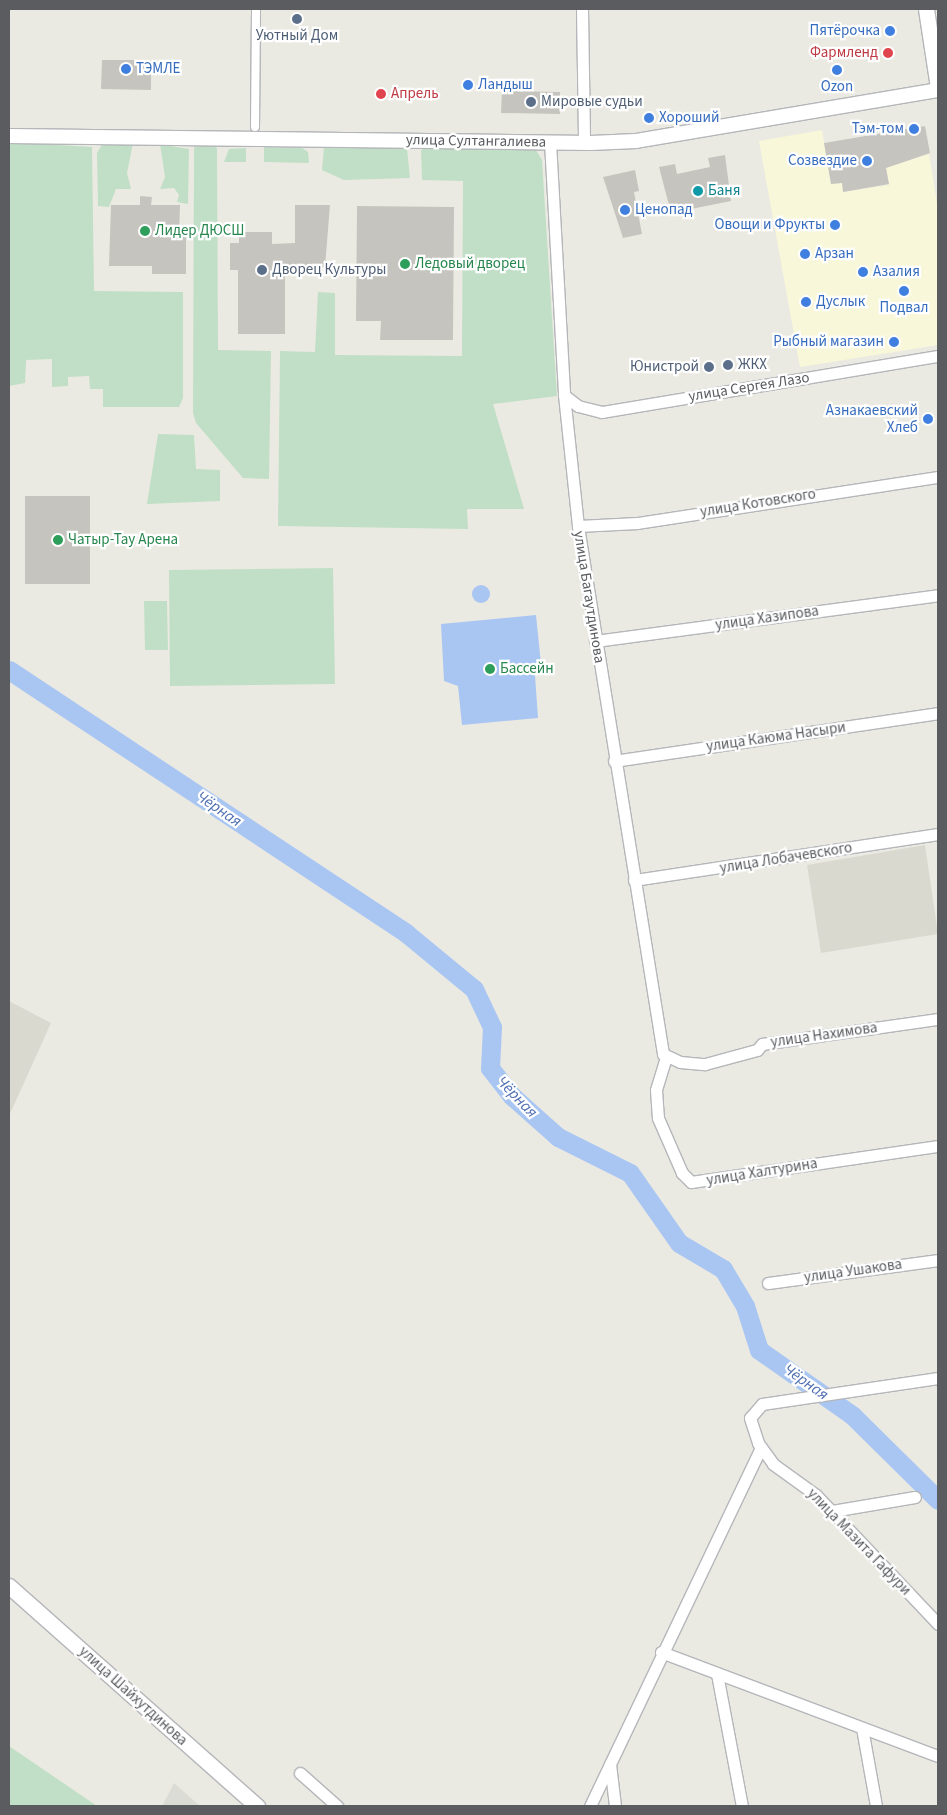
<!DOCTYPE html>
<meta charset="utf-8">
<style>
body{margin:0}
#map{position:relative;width:947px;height:1815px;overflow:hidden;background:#ebeae2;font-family:"Source Sans 3",sans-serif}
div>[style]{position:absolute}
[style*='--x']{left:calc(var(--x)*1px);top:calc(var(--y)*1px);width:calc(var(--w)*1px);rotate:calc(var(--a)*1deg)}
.commercial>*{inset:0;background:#f8f7d9}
.industrial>*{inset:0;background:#dcdcd6}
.education>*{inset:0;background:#dad9d0}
.green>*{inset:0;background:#c1dfc6}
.water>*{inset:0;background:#a9c6f3}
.round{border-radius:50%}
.river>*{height:19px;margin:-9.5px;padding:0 9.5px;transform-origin:9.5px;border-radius:9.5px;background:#a9c6f3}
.building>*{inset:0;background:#c6c4be}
.roads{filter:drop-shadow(1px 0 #b4b6ba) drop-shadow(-1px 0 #b4b6ba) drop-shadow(0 1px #b4b6ba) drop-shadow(0 -1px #b4b6ba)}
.pedestrian>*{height:8px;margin:-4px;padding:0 4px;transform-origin:4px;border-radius:4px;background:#fff}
.minor>*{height:11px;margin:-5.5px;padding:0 5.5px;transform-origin:5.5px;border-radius:5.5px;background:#fff}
.tertiary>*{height:14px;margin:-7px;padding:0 7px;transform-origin:7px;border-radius:7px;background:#fff}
.secondary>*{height:15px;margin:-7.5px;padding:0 7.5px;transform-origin:7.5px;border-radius:7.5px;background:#fff}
.dots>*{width:14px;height:14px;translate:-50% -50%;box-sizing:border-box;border:2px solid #fff;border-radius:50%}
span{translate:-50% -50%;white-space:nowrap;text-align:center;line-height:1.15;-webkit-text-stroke:4.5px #fff;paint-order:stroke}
.shop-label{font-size:15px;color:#366cbe}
.right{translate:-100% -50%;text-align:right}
.left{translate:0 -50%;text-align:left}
.service-label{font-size:15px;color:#4e5e75}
.health-label{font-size:15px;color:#be3a42}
.street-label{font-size:15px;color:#5a5c60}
.culture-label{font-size:15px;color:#0d838f}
.leisure-label{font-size:15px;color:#27864d}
.water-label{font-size:16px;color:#506fb2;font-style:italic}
.frame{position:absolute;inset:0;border:10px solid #5a5c60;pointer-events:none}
</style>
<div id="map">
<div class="commercial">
<div style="clip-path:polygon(822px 130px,831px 184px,842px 183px,844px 192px,889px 185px,886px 168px,929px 154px,938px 210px,938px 345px,800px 367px,759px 141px)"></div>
</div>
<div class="industrial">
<div style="clip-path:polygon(174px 1783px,200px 1806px,162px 1806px)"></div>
</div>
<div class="education">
<div style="clip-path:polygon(925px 845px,938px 934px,821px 953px,807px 865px)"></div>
<div style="clip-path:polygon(9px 1001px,51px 1023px,9px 1116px)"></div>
</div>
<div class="green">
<div style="clip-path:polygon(9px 142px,92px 147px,94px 291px,183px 292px,183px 398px,179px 407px,103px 407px,103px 389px,90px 389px,89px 376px,68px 377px,68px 386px,52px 387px,52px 359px,26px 360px,25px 383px,9px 386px)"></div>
<div style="clip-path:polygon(103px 143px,133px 143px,127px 173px,131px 189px,116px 189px,109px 207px,98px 206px,97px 153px)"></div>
<div style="clip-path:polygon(160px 144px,189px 149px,188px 204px,177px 202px,179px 195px,174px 188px,160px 189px,165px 177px)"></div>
<div style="clip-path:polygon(212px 144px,217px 148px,218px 350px,271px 351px,269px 479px,243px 478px,196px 423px,193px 413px,194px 147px)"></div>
<div style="clip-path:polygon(264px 147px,302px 148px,308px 152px,309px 163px,264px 162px)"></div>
<div style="clip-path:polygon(324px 147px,407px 148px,410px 178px,344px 180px,322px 170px)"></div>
<div style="clip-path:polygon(427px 147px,536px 150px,542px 160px,557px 396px,493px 404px,524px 509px,467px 509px,468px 529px,278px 526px,280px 351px,315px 352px,318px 292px,335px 293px,335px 355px,462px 356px,463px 181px,422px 180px,421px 150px)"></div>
<div style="clip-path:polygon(246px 148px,246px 162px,224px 162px,229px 149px)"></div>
<div style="clip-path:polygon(158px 434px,194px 435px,196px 469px,220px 470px,220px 501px,147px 504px)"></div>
<div style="clip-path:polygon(333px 568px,335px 684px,170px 686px,169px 570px)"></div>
<div style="clip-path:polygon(144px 601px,167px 601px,168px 650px,145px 650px)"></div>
<div style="clip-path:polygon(9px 1746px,97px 1806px,9px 1806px)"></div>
</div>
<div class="water">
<div class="round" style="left:472px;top:585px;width:18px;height:18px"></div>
<div style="clip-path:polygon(536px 615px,541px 664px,535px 675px,538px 718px,462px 725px,458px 686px,444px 681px,441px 624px)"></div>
</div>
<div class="river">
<div style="--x:9;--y:670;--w:476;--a:33.5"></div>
<div style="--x:406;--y:933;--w:88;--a:39.5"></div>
<div style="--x:474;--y:989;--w:42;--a:64.7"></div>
<div style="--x:492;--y:1027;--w:41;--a:92.8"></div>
<div style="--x:490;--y:1068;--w:36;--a:52"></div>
<div style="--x:512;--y:1096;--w:62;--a:41.7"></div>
<div style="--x:558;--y:1137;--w:80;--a:26.6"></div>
<div style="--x:630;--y:1173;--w:85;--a:55"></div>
<div style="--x:679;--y:1243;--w:51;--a:30.6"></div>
<div style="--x:723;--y:1269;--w:43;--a:59.3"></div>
<div style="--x:745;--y:1306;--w:46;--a:72.3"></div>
<div style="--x:759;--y:1350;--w:113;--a:35"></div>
<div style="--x:852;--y:1415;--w:121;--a:44.7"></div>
</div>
<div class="building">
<div style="clip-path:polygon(102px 60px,151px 60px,151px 90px,101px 89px)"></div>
<div style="clip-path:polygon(502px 91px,560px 92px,560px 114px,501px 113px)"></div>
<div style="clip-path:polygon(925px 126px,930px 153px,886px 168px,889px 184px,843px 192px,842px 183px,831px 184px,824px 143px)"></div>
<div style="clip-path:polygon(725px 155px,731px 201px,671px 213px,659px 167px,675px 164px,677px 174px,710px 167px,708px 158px)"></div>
<div style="clip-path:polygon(635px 170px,639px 191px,634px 192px,642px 234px,623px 238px,603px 177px)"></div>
<div style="clip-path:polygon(140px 196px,152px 197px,151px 205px,180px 205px,179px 237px,186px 237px,186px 274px,152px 274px,152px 266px,109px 266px,111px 205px,140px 205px)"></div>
<div style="clip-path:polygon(295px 205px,330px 205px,325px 267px,285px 267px,285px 334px,238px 334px,238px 270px,230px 270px,230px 243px,239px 243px,239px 232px,272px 232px,272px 244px,295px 243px)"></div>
<div style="clip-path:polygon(357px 206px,454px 207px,453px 340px,380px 340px,381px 321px,356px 321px)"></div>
<div style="clip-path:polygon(25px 496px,90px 496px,90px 584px,25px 584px)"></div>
</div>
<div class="roads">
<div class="pedestrian">
<div style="--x:255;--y:127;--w:118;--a:-89.5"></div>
</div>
<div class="minor">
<div style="--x:582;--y:9;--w:134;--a:89.1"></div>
<div style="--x:550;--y:142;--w:253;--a:86.8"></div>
<div style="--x:564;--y:395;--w:132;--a:83.9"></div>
<div style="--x:578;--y:526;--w:535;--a:80.85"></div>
<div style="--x:663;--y:1054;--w:19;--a:25"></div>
<div style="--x:680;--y:1062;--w:25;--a:5"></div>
<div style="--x:705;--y:1064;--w:54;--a:-15.1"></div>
<div style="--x:757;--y:1050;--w:8;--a:-50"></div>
<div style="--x:762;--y:1044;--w:178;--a:-8.1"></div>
<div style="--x:564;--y:395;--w:18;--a:38"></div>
<div style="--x:578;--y:406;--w:25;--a:14"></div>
<div style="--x:602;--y:412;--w:341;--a:-9.5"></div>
<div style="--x:578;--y:526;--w:59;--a:-2.9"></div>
<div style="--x:637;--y:523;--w:304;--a:-8.7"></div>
<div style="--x:595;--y:641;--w:346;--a:-7.6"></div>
<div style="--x:614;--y:761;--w:328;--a:-8.4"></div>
<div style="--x:634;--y:880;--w:307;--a:-8.6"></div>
<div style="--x:666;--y:1057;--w:34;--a:107"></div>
<div style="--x:656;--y:1090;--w:28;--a:86"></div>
<div style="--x:658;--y:1118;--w:60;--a:66.4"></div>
<div style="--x:682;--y:1173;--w:13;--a:45"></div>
<div style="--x:691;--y:1182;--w:250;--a:-8.3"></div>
<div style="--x:768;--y:1283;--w:172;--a:-7.7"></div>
<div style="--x:938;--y:1378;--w:178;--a:171.6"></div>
<div style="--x:762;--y:1404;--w:18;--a:131"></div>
<div style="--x:750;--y:1418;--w:26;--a:72"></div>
<div style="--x:758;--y:1443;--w:26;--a:54"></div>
<div style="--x:773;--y:1464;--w:53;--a:35.8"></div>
<div style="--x:816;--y:1495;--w:178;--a:46.6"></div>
<div style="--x:832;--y:1511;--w:84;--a:-9.6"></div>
<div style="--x:661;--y:1652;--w:296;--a:20.6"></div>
<div style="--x:717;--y:1674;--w:134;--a:79.3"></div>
<div style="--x:862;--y:1728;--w:79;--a:79.8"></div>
<div style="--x:610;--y:1764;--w:42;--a:83.2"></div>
<div style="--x:300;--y:1773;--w:50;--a:41.7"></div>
<div style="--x:590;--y:1806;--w:397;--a:-64.5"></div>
</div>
<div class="tertiary">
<div style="--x:9;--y:136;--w:582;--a:0.69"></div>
<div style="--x:591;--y:143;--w:45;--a:-2.5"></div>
<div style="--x:636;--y:141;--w:306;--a:-9.6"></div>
</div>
<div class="secondary">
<div style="--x:926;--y:9;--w:79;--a:81.3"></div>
<div style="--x:9;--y:1586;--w:332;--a:41.6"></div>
</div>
</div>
<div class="dots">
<div style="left:297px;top:19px;background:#5c6f8a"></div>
<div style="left:890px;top:31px;background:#3f7fe0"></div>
<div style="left:888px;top:53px;background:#e0444e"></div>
<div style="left:126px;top:69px;background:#3f7fe0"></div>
<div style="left:837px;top:70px;background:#3f7fe0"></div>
<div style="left:468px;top:85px;background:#3f7fe0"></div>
<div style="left:381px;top:94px;background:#e0444e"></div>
<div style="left:531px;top:102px;background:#5c6f8a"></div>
<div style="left:649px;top:118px;background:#3f7fe0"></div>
<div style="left:914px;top:129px;background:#3f7fe0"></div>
<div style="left:867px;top:161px;background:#3f7fe0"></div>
<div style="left:698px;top:191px;background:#0f9aa8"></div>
<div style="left:625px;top:210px;background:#3f7fe0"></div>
<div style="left:835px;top:225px;background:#3f7fe0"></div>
<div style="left:145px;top:231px;background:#2e9e5b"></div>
<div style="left:805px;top:254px;background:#3f7fe0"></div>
<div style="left:405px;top:264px;background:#2e9e5b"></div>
<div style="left:262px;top:270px;background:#5c6f8a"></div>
<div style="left:863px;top:272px;background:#3f7fe0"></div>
<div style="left:904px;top:291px;background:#3f7fe0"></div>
<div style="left:806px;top:302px;background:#3f7fe0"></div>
<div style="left:894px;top:342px;background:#3f7fe0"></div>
<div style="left:728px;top:365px;background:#5c6f8a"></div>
<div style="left:709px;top:367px;background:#5c6f8a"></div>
<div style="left:928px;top:419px;background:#3f7fe0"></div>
<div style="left:58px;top:540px;background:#2e9e5b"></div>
<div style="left:490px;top:669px;background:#2e9e5b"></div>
</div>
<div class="shop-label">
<span class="right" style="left:880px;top:31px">Пятёрочка</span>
<span class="left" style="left:136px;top:69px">ТЭМЛЕ</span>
<span class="left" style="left:478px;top:85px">Ландыш</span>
<span style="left:837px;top:87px">Ozon</span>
<span class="left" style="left:659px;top:118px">Хороший</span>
<span class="right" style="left:904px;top:129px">Тэм-том</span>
<span class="right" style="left:857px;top:161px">Созвездие</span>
<span class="left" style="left:635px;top:210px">Ценопад</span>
<span class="right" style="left:825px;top:225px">Овощи и Фрукты</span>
<span class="left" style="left:815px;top:254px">Арзан</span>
<span class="left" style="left:873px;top:272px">Азалия</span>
<span class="left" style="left:816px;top:302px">Дуслык</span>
<span style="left:904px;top:308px">Подвал</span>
<span class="right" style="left:884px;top:342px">Рыбный магазин</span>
<span class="right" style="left:918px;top:419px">Азнакаевский<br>Хлеб</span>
</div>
<div class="service-label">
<span style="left:297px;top:36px">Уютный Дом</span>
<span class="left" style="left:541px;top:102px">Мировые судьи</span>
<span class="left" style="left:272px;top:270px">Дворец Культуры</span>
<span class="left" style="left:738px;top:365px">ЖКХ</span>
<span class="right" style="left:699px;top:367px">Юнистрой</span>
</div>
<div class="health-label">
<span class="right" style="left:878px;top:53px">Фармленд</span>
<span class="left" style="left:391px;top:94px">Апрель</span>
</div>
<div class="street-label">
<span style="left:476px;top:141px;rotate:1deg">улица Султангалиева</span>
<span style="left:749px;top:387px;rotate:-9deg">улица Сергея Лазо</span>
<span style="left:758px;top:503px;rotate:-9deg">улица Котовского</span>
<span style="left:589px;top:597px;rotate:81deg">улица Багаутдинова</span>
<span style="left:767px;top:618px;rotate:-8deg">улица Хазипова</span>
<span style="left:776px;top:737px;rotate:-8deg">улица Каюма Насыри</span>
<span style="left:786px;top:858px;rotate:-9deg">улица Лобачевского</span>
<span style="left:824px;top:1035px;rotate:-8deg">улица Нахимова</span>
<span style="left:762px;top:1172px;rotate:-9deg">улица Халтурина</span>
<span style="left:853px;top:1271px;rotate:-8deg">улица Ушакова</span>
<span style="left:859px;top:1542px;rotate:46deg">улица Мазита Гафури</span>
<span style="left:133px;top:1696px;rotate:42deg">улица Шайхутдинова</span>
</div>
<div class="culture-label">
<span class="left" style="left:708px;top:191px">Баня</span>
</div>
<div class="leisure-label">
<span class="left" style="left:155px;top:231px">Лидер ДЮСШ</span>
<span class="left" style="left:415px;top:264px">Ледовый дворец</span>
<span class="left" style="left:68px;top:540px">Чатыр-Тау Арена</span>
<span class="left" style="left:500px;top:669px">Бассейн</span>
</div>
<div class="water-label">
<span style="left:219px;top:809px;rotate:34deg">Чёрная</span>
<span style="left:517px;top:1097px;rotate:46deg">Чёрная</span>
<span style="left:806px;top:1382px;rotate:35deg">Чёрная</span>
</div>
<div class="frame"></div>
</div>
